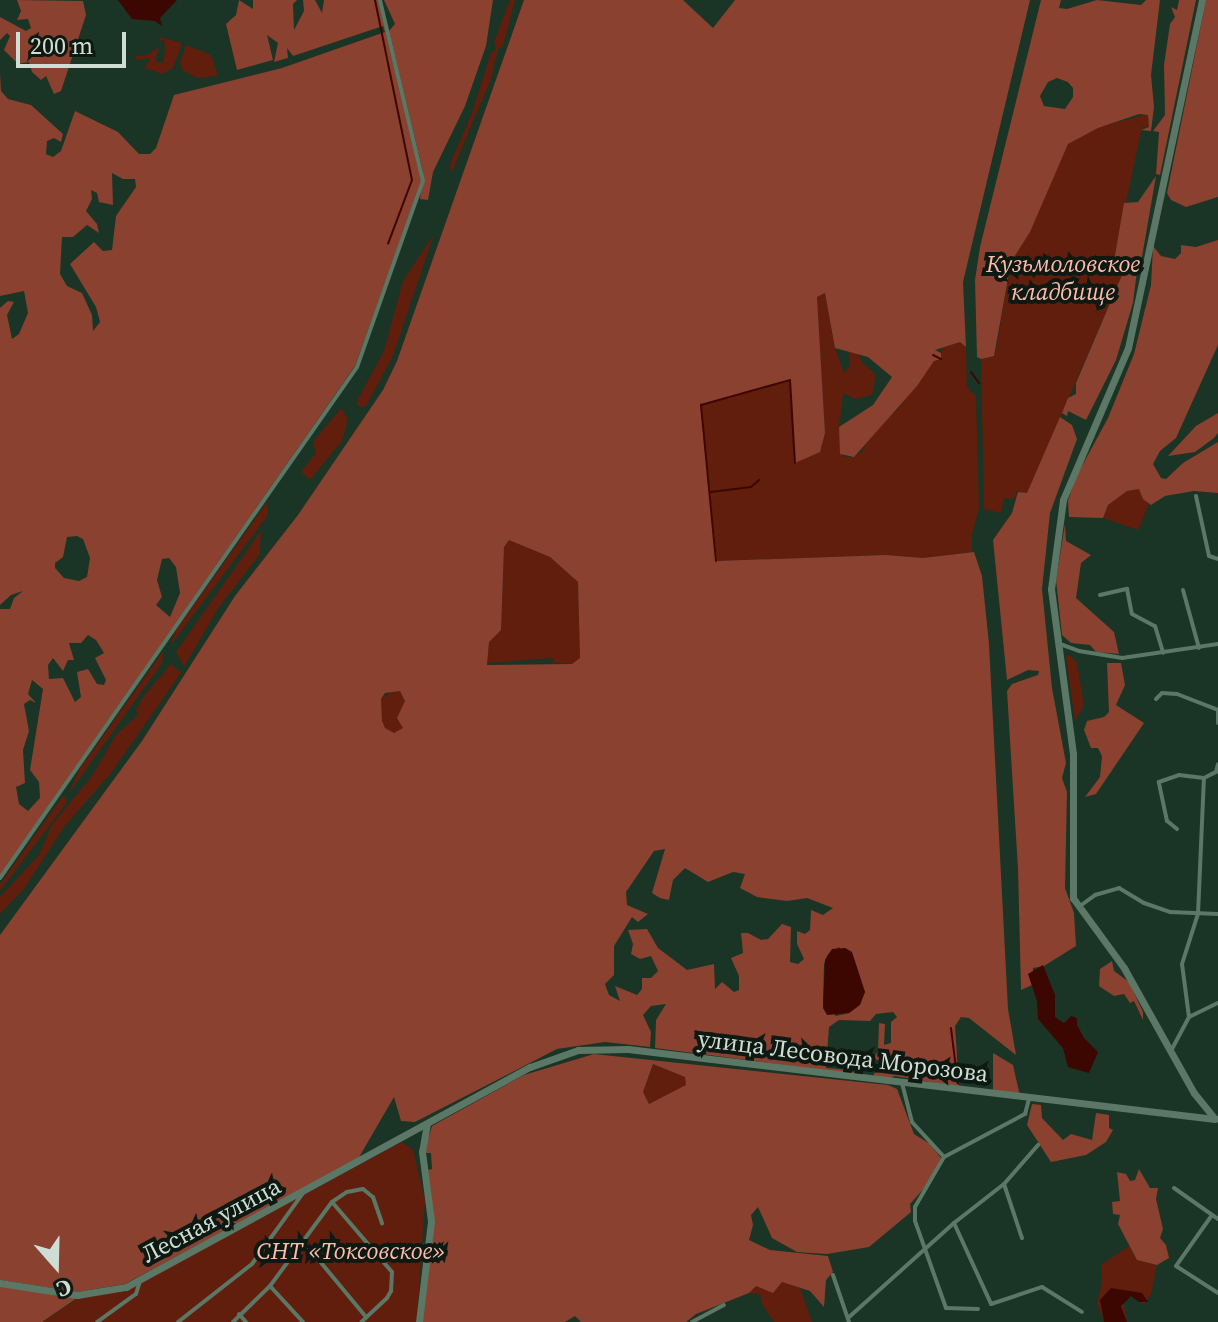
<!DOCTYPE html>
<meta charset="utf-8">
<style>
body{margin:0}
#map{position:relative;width:1218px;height:1322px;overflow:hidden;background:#1a3425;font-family:"Source Serif 4",serif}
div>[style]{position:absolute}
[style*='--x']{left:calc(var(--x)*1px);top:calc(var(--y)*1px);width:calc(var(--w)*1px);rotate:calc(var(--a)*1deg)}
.green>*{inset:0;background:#611e0d}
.forest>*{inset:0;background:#8a412f}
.water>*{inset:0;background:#3c0700}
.stream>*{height:2px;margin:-1px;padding:0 1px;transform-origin:1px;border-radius:1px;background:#3c0700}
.street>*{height:4px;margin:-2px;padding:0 2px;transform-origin:2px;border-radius:2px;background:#5b7765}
.secondary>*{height:7px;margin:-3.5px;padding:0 3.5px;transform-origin:3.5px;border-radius:3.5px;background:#5b7765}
span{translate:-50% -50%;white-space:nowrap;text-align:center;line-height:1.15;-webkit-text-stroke:8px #0d1912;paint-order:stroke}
.park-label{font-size:24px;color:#febcab;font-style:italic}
.street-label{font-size:24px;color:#cfded4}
.north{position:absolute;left:16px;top:1226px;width:80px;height:80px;-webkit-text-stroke:6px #0d1912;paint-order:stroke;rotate:160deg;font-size:22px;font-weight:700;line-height:32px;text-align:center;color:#cfded4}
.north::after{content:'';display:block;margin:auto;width:28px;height:36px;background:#cfded4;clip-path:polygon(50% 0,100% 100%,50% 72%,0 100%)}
.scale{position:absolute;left:16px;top:32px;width:110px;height:36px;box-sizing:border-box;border:4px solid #cfded4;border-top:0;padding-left:10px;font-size:24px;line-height:28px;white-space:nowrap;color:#cfded4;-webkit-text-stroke:6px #0d1912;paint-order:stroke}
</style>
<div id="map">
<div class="green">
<div style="clip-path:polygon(510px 0,515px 0,503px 46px,498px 49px,491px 79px,451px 174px,450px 164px,472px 113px,491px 53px,496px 49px,494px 42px)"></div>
<div style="clip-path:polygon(160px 37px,182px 43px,173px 68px,162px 74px,145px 68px,150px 58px,136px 60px,136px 56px,147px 55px,159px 47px,155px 61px,163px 63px,165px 49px,164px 40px,158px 41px)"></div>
<div style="clip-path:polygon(186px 45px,211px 55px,218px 76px,198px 78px,183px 71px,180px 63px)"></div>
<div style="clip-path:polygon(1148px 114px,1149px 127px,1142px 127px,1114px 260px,1122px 275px,1027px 494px,1017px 491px,1014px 499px,1004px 498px,1001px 513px,984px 509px,981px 359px,994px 356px,997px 345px,1011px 261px,1030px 232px,1067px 144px,1099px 127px)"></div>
<div style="clip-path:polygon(434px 234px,393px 356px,366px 406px,360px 407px,357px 405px,358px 399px,384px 351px,403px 281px)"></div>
<div style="clip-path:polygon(825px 293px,835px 348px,844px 373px,850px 366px,846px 330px,862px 362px,876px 375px,872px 395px,855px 399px,843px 393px,839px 427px,843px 457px,854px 457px,863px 450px,870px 435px,897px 410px,934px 361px,940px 359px,943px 347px,960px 342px,966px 347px,967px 388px,976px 396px,979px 508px,972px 535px,972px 552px,923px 558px,886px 555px,716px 561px,701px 405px,790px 380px,795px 462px,820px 452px,825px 433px,817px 297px)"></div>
<div style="clip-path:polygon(341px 408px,348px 419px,342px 441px,310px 480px,301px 472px,316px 453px,313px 442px)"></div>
<div style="clip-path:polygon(1139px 489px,1149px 504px,1138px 530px,1103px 518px,1108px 505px,1127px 491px)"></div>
<div style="clip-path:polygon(267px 502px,268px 515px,171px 645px,174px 633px)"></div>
<div style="clip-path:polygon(261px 531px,260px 554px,219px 607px,184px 667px,176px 652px)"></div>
<div style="clip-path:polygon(509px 540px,550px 557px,578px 582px,580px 659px,572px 664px,550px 662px,554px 661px,552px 658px,487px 663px,489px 642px,501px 629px,504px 547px)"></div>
<div style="clip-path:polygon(164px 650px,162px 663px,68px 795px,79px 770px)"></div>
<div style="clip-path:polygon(1069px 655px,1077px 662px,1084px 706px,1075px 720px,1066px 658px)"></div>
<div style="clip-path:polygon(171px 664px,181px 673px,111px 773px,64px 827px,24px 889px,0 914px,0 897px,39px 855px,52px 825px,92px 776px,116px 735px,138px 715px,136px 710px,144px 696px)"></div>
<div style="clip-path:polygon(393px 691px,400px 691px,405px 701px,398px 717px,404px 728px,394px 733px,385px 728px,382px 721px,381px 699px)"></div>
<div style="clip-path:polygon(63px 796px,67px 800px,65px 805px,0 891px,0 884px)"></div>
<div style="clip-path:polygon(653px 1064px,685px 1077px,687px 1085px,649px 1104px,643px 1093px)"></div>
<div style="clip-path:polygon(402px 1142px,413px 1150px,425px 1200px,417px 1322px,43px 1322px,78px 1298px,122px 1290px,141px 1282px)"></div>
<div style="clip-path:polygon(1129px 1246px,1137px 1260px,1157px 1265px,1151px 1294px,1144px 1304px,1131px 1296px,1123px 1300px,1127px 1322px,1104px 1322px,1097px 1303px,1102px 1282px,1101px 1265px)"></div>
<div style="clip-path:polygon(782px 1282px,800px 1288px,812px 1322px,774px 1322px,762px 1304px,760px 1294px,749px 1293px,756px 1285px,764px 1288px)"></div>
</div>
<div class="forest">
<div style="clip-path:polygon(17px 0,83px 1px,86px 15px,61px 91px,54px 94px,46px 76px,41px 80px,32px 72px,29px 62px,18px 64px,4px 50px,10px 36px,7px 33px,0 40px,0 17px,26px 31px,31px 28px,28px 19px,17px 20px,21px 11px)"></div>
<div style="clip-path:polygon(evenodd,239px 0,253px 9px,253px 0,297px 0,293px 4px,294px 30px,304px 11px,303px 0,315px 0,322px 13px,324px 0,378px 0,422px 181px,355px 366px,0 876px,0 609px,10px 609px,14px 598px,23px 591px,11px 595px,0 605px,0 308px,8px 301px,14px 302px,7px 315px,12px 339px,19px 334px,28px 313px,24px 291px,0 296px,0 72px,1px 91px,8px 99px,31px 105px,63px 134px,61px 142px,54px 138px,47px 141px,46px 154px,53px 157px,61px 151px,75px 111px,118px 132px,139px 154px,150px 154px,156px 148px,174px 95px,282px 68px,385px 32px,383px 26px,293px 56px,287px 48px,288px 58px,274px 62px,278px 43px,267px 35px,273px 60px,237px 70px,226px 24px,236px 15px,239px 0,112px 173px,123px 179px,135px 179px,136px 187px,116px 216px,112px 250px,103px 251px,94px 242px,70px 264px,96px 307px,100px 322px,93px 331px,92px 315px,82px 293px,67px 286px,60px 274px,62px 237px,73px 237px,87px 225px,99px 233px,97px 224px,86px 211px,92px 199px,91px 190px,97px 193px,99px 202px,113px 205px,112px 173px,239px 0,77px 536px,83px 539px,90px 558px,87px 577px,79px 581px,64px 578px,55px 568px,55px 563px,63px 557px,67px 537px,77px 536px,239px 0,169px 558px,176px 567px,180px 593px,170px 617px,156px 605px,162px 597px,157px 580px,162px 559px,169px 558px,239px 0,88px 635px,96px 640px,104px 653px,95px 658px,106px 680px,104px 685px,97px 684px,88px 669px,77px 672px,81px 697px,75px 702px,63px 678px,49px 679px,48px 665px,53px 658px,63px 671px,68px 660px,74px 660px,69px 643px,81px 643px,88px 635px,239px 0,32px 680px,43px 689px,30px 770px,39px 782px,40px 798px,28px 811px,19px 804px,16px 787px,25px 783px,23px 750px,29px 731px,24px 704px,30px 700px,36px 703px,28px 694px,32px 680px)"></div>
<div style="clip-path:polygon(384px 0,493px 0,486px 46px,465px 106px,433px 172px,428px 200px,420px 199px,423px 172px,389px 31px,395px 24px)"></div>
<div style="clip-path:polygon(evenodd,524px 0,683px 0,713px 28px,735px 0,1030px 0,963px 282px,966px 347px,960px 342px,935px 350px,941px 353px,941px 359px,934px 361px,917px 386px,854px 457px,840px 454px,839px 427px,873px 405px,892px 377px,868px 357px,835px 348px,825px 293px,817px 297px,825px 433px,820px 452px,795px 463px,790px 380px,701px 405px,717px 561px,886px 555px,923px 558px,974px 552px,982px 576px,989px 644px,1008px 1009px,1016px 1055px,969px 1018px,961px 1017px,955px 1026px,959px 1087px,895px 1076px,888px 1079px,874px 1077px,874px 1073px,883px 1072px,883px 1061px,873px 1059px,878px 1051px,879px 1023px,885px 1024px,884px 1045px,891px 1043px,891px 1022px,897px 1017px,893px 1012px,876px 1014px,870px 1021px,839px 1020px,829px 1027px,826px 1068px,862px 1071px,861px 1075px,655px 1048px,656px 1020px,666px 1004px,651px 1006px,643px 1015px,651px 1032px,650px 1047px,605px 1042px,557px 1049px,415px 1122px,401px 1121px,394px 1097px,358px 1159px,125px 1284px,77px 1292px,0 1280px,0 935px,142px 741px,235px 596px,298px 515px,383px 390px,397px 361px,524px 0,509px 540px,550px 557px,578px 582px,580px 658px,572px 664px,487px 665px,489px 642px,501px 630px,504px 547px,509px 540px,524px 0,400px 691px,405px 701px,397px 718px,403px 728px,394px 733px,385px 728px,382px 721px,381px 699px,385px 693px,400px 691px,524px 0,665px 849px,652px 893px,660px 898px,669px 900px,673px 880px,685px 868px,708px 882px,733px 872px,745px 874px,740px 888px,757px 897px,787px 901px,807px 898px,833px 908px,823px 915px,811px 910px,810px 930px,805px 934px,797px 931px,797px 944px,804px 959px,798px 964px,790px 962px,791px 927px,782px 924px,768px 939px,761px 940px,748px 933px,741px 933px,743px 953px,731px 958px,739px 976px,739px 990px,734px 992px,722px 982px,715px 989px,714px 964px,687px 970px,658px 948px,647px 929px,628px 930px,633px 944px,631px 954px,640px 959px,651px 956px,658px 971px,651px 978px,642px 978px,642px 989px,637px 995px,615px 986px,620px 1001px,609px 995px,605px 984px,614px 975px,614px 946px,632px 917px,638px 922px,648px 914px,627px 905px,626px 892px,654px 851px,665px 849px,524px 0,839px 947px,865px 992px,849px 1013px,836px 1016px,823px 1003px,824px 964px,828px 954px,839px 947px)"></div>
<div style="clip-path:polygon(evenodd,1041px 0,1061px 0,1059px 8px,1067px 9px,1097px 0,1141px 5px,1146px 0,1160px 0,1151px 75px,1154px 107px,1151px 131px,1141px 130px,1149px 127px,1148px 115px,1139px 114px,1098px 128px,1068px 144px,1030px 232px,1011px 262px,994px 356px,981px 359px,977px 357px,975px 280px,980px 247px,1041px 0,1057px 78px,1068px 82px,1073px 88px,1073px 97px,1065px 109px,1044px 106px,1040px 96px,1048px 82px,1057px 78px)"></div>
<div style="clip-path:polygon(1179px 0,1196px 0,1160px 175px,1156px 174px,1159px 132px,1153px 131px,1165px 115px,1164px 65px,1170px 24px,1175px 17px,1171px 7px,1177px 10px)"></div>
<div style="clip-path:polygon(1206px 0,1218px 0,1218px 197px,1186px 207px,1171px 200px,1167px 193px)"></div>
<div style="clip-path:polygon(1156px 176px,1142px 257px,1138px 263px,1133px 303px,1116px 360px,1086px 420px,1068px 411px,1067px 416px,1062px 413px,1068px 398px,1076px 394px,1076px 383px,1122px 275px,1114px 261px,1124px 203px,1138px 202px)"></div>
<div style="clip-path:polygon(1218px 240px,1218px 345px,1176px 438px,1160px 451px,1153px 464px,1161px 478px,1166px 479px,1183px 463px,1218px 442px,1218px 493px,1194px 491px,1165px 496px,1151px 505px,1143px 499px,1139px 489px,1127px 491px,1108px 505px,1103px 518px,1069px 517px,1068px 501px,1076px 477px,1108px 418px,1134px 354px,1151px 285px,1153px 246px,1161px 256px,1175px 259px,1181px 253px,1181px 245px,1196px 247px)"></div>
<div style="clip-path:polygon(1218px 413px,1218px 433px,1214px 438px,1195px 452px,1168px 456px,1196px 426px)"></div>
<div style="clip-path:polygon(1060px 417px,1072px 425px,1077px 439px,1050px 513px,1042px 589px,1052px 688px,1066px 763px,1062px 778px,1067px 792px,1065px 888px,1074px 913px,1076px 946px,1044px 966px,1033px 968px,1032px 985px,1021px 990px,1018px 869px,1007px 691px,1012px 684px,1038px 675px,1039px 671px,1028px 670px,1007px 680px,993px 540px,1012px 513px,1018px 492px,1027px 493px)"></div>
<div style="clip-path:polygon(1065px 524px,1066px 541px,1091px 555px,1081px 563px,1076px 598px,1114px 632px,1119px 654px,1096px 652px,1090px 645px,1071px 643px,1062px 635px,1056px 580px)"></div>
<div style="clip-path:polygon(1107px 663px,1121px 663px,1125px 685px,1116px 705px,1144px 723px,1096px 794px,1085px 797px,1100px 777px,1102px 756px,1098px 748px,1091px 748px,1084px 730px,1087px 721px,1104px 717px,1109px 712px)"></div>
<div style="clip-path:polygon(1112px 961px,1114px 971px,1129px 982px,1143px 1012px,1143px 1020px,1134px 1001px,1130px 1003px,1124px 994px,1114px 996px,1099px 986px,1100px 969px)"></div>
<div style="clip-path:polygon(993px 1053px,1013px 1065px,1020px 1096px,993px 1092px)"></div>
<div style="clip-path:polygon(evenodd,594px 1054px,888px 1085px,897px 1089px,914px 1134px,930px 1144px,941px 1158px,928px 1184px,910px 1204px,911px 1212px,869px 1247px,827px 1254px,797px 1252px,772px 1238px,758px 1207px,751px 1215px,753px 1225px,749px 1240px,770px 1250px,828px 1256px,833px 1272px,826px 1280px,824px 1307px,810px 1291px,782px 1282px,773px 1293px,756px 1286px,749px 1293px,696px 1314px,686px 1322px,581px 1322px,575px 1316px,565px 1322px,422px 1322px,434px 1220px,428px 1179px,427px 1170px,432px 1169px,431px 1153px,424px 1153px,432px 1126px,524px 1075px,594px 1054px,653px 1064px,685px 1077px,686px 1085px,649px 1104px,643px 1092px,653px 1064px)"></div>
<div style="clip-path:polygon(1032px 1104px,1041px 1105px,1042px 1118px,1063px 1140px,1071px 1134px,1092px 1140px,1096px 1113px,1109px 1115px,1109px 1128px,1113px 1130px,1106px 1142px,1086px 1155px,1051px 1162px,1027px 1125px)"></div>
<div style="clip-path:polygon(1139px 1169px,1150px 1188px,1158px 1188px,1156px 1199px,1163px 1229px,1160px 1238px,1166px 1245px,1169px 1258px,1157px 1265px,1137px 1260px,1118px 1224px,1120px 1215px,1113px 1214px,1112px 1202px,1120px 1201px,1117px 1172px,1126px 1174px,1130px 1181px,1135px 1180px)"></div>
<div style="clip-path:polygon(0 1285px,63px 1297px,77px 1298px,42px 1322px,0 1322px)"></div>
</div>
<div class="water">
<div style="clip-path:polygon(118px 0,177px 0,160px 18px,162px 26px,155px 21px,132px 19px)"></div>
<div style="clip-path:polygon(845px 948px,852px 952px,865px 992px,860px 1005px,849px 1013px,827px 1015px,823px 1008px,825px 960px,832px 949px)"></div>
<div style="clip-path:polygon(1043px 965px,1055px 995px,1055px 1017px,1064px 1023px,1071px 1016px,1077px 1018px,1077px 1025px,1084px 1038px,1098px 1052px,1089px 1073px,1068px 1067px,1063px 1048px,1038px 1019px,1037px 1001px,1028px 974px)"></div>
<div style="clip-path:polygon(1111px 1288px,1142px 1293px,1148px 1302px,1139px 1302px,1131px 1296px,1121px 1306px,1127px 1322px,1104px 1322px,1100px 1300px)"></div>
</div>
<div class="stream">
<div style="--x:375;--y:0;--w:184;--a:78.4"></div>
<div style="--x:412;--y:180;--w:68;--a:110.6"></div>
<div style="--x:933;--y:355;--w:9;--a:27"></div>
<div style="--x:971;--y:372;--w:14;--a:54"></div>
<div style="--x:711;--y:492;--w:40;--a:-7.1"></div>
<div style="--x:751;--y:487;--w:11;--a:-41"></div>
<div style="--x:716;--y:561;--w:157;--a:-95.5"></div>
<div style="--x:701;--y:405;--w:92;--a:-15.7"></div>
<div style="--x:790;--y:380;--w:83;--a:86.6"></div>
<div style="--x:951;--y:1028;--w:56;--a:82.9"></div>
</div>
<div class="street">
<div style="--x:1196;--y:496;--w:61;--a:77.8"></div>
<div style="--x:1209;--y:556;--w:9;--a:18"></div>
<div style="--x:1183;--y:590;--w:60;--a:74.6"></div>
<div style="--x:1100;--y:595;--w:28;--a:-13"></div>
<div style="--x:1127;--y:589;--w:25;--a:79"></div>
<div style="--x:1132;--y:614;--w:26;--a:28"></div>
<div style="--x:1155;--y:626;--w:28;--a:73"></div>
<div style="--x:1060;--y:644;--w:20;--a:20"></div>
<div style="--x:1079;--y:651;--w:44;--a:9.2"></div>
<div style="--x:1122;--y:658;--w:97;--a:-8.3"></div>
<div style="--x:1156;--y:699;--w:8;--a:-45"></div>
<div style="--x:1162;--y:693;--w:15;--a:4"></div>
<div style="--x:1177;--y:694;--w:44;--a:21.3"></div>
<div style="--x:1218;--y:710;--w:13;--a:90"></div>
<div style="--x:1177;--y:829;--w:13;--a:-141"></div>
<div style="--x:1167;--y:821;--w:40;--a:-102"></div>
<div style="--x:1159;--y:782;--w:21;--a:-19"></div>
<div style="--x:1179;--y:775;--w:25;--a:7"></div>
<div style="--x:0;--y:878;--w:623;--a:-55.06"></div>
<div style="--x:357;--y:367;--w:197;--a:-70.5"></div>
<div style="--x:423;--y:181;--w:186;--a:-103.4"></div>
<div style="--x:1080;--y:906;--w:19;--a:-36"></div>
<div style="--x:1095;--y:895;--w:25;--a:-16"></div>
<div style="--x:1119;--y:888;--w:29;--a:31"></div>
<div style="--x:1144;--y:903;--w:28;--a:19"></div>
<div style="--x:1170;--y:912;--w:48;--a:2.4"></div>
<div style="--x:1189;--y:1017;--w:32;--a:-26"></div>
<div style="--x:1172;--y:1049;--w:36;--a:-62"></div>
<div style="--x:1189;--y:1017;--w:53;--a:-97.5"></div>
<div style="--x:1182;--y:964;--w:52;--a:-72.3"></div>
<div style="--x:1198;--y:914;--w:136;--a:-87.5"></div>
<div style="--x:1204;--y:778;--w:13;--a:-27"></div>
<div style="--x:1216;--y:772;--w:8;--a:-76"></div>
<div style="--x:902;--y:1083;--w:40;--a:75.6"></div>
<div style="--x:912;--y:1122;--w:47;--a:47.6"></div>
<div style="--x:1004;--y:1184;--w:57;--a:71.6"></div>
<div style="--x:1174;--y:1188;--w:54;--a:35.2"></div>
<div style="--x:332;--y:1202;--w:18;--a:-34"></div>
<div style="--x:347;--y:1192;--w:16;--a:-11"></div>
<div style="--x:363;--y:1189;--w:13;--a:39"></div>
<div style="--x:373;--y:1197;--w:28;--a:71"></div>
<div style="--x:1212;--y:1215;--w:62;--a:125.2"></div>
<div style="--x:1176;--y:1266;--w:50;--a:32.7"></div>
<div style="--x:954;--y:1223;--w:89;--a:65.4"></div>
<div style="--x:991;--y:1304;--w:54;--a:-18.4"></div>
<div style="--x:1042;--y:1287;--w:47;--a:32"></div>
<div style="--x:303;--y:1241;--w:99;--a:50.3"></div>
<div style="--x:833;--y:1275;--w:50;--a:71.2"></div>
<div style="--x:270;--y:1286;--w:49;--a:47.5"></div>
<div style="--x:978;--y:1309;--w:32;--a:-178"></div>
<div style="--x:946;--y:1308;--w:92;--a:-109.6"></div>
<div style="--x:915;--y:1221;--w:14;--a:-90"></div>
<div style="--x:915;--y:1207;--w:58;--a:-59.9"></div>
<div style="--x:944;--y:1157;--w:92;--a:-28"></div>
<div style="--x:1025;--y:1114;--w:16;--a:-75"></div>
<div style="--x:239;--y:1314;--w:11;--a:49"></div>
<div style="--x:848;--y:1318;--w:142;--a:-41.9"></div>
<div style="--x:954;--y:1223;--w:63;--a:-38"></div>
<div style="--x:1004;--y:1184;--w:52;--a:-48.9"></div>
<div style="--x:97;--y:1322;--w:48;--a:-35.7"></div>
<div style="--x:136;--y:1294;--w:14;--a:-73"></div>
<div style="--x:178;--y:1322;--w:94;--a:-38.1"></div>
<div style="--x:252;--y:1264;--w:87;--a:-54.3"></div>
<div style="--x:233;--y:1322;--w:52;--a:-44.2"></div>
<div style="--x:270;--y:1286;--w:104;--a:-53.6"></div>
<div style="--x:332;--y:1202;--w:92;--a:49.4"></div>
<div style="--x:392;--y:1272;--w:19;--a:93"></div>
<div style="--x:391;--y:1291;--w:8;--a:120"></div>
<div style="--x:387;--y:1298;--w:35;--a:137"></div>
<div style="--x:692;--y:1322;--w:36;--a:-28"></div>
</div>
<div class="secondary">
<div style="--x:1202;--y:0;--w:356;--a:102"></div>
<div style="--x:1128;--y:348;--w:165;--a:113.2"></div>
<div style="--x:1063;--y:500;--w:90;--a:97.7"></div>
<div style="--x:1051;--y:589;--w:166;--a:82.4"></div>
<div style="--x:1073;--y:754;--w:144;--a:90"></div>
<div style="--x:1073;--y:898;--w:87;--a:53.9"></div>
<div style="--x:1124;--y:968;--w:143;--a:60.8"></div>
<div style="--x:1194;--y:1093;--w:33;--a:51"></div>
<div style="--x:0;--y:1283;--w:78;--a:8.9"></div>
<div style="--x:77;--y:1295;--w:50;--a:-9.3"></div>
<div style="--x:126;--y:1287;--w:460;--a:-28.6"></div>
<div style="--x:530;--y:1067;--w:51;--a:-19.5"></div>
<div style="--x:578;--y:1050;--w:50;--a:-1.1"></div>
<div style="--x:628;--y:1049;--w:591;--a:6.8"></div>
<div style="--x:419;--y:1322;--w:102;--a:-83.2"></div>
<div style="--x:431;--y:1221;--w:70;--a:-97.4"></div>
<div style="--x:422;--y:1152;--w:27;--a:-80"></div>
</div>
<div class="park-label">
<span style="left:1063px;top:278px">Кузьмоловское<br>кладбище</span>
<span style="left:351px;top:1251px">СНТ «Токсовское»</span>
</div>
<div class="street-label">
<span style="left:843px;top:1056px;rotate:7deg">улица Лесовода Морозова</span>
<span style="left:211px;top:1220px;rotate:-28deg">Лесная улица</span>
</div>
<div class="north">С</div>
<div class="scale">200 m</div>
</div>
